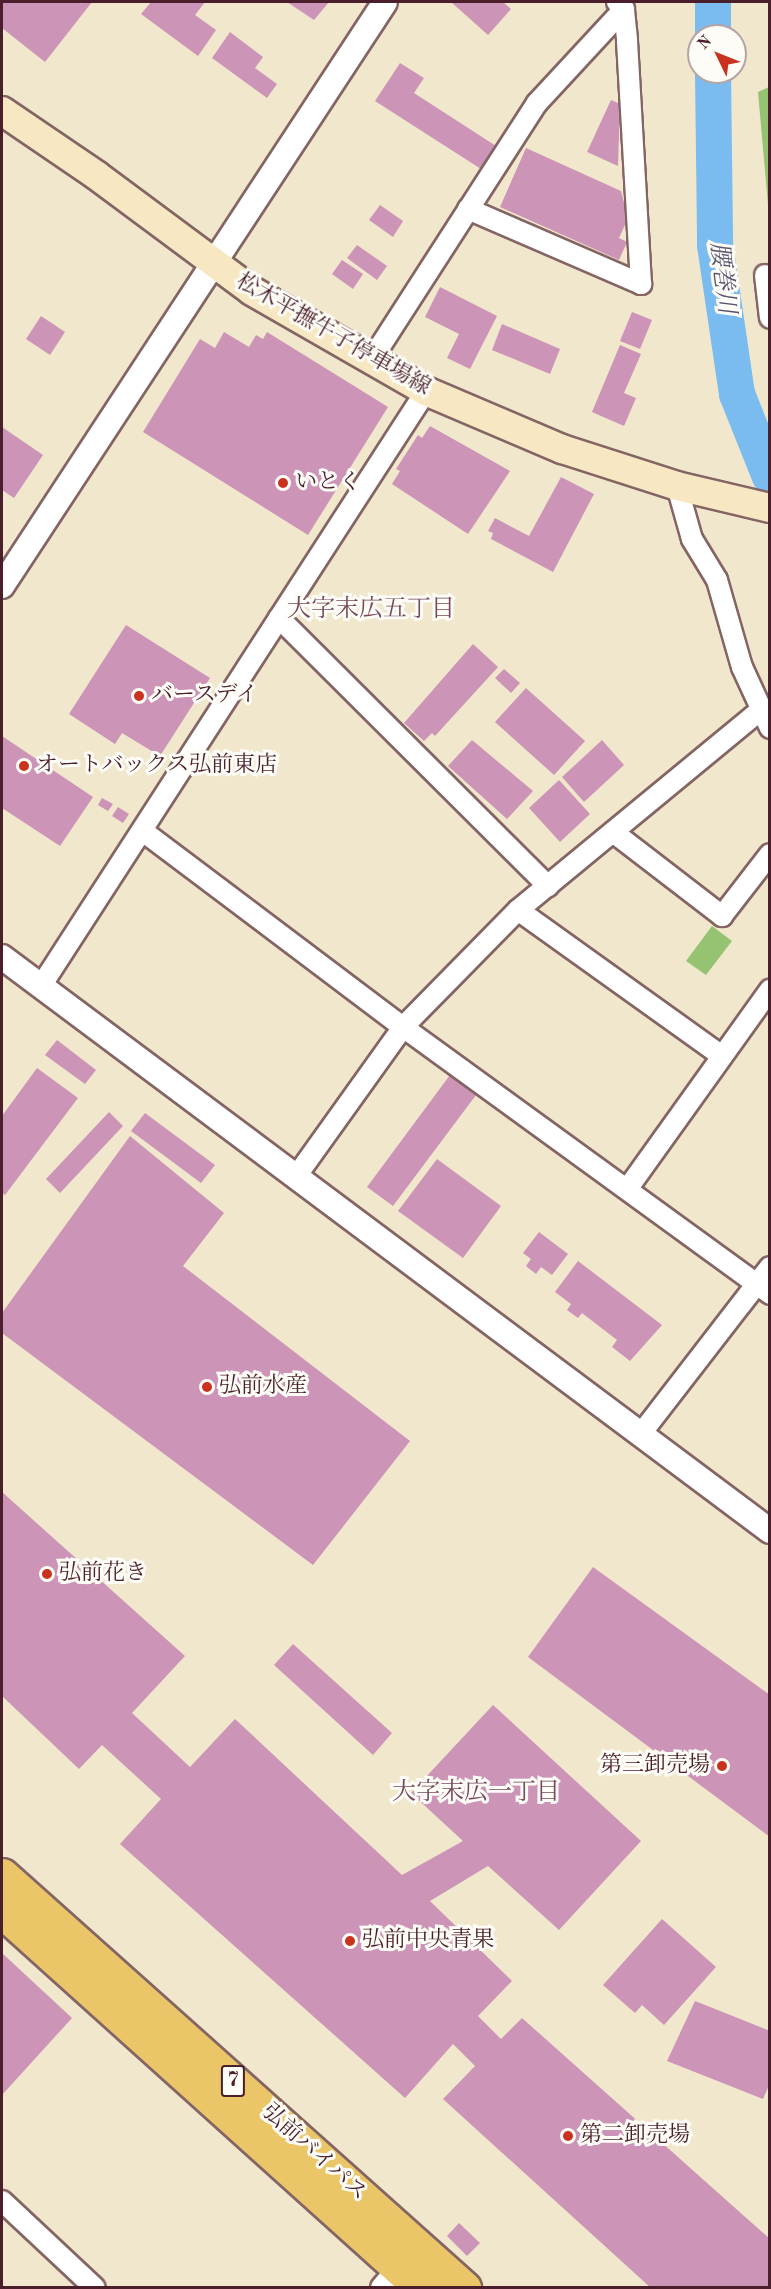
<!DOCTYPE html>
<meta charset="utf-8">
<style>
body{margin:0}
#map{position:relative;width:771px;height:2289px;overflow:hidden;background:#f1e7cd;font-family:"Old Standard TT","Noto Serif JP",serif}
div>[style]{position:absolute}
[style*='--x']{left:calc(var(--x)*1px);top:calc(var(--y)*1px);width:calc(var(--w)*1px);rotate:calc(var(--a)*1deg)}
.green>*{inset:0;background:#95c371}
.river>*{height:36px;margin:-18px;padding:0 18px;transform-origin:18px;border-radius:18px;background:#7abcef}
.building>*{inset:0;background:#cc94b6}
.roads{filter:drop-shadow(2px 0 #846564) drop-shadow(-2px 0 #846564) drop-shadow(0 2px #846564) drop-shadow(0 -2px #846564)}
.minor>*{height:20px;margin:-10px;padding:0 10px;transform-origin:10px;border-radius:10px;background:#fff}
.tertiary>*{height:24px;margin:-12px;padding:0 12px;transform-origin:12px;border-radius:12px;background:#fff}
.secondary>*{height:28px;margin:-14px;padding:0 14px;transform-origin:14px;border-radius:14px;background:#f7e8c3}
.trunk>*{height:33px;margin:-16.5px;padding:0 16.5px;transform-origin:16.5px;border-radius:16.5px;background:#ebc669}
.dots>*{width:16px;height:16px;translate:-50% -50%;box-sizing:border-box;border:3px solid #fdfcf7;border-radius:50%}
span{translate:-50% -50%;white-space:nowrap;text-align:center;line-height:1.15;-webkit-text-stroke:6px #fdfcf7;paint-order:stroke}
.shield-label span{padding:2px 4px;background:#fdfcf7;border:2px solid;border-radius:4px;-webkit-text-stroke-width:0}
.shield-label{font-size:21px;color:#4a1f2b;font-weight:700}
.street-label{font-size:22px;color:#4a1f2b}
.poi-label{font-size:22px;color:#4a1f2b}
.left{translate:0 -50%;text-align:left}
.right{translate:-100% -50%;text-align:right}
.water-label{font-size:24px;color:#5b5670;font-style:italic}
.neighbourhood-label{font-size:24px;color:#78485c}
.frame{position:absolute;inset:0;border:3px solid #4a1f2b;pointer-events:none}
.north{position:absolute;left:687px;top:24px;width:60px;height:60px;box-sizing:border-box;background:#fdfcf7;border:2px solid #b5a4a5;border-radius:50%;rotate:313deg;font-size:16px;font-weight:700;line-height:24px;text-align:center;color:#4a1f2b}
.north::after{content:'';display:block;margin:auto;width:21px;height:27px;background:#c8321e;clip-path:polygon(50% 0,100% 100%,50% 72%,0 100%)}
</style>
<div id="map">
<div class="green">
<div style="clip-path:polygon(769px 87px,769px 216px,758px 92px)"></div>
<div style="clip-path:polygon(712px 926px,732px 941px,706px 975px,686px 961px)"></div>
</div>
<div class="river">
<div style="--x:713;--y:2;--w:34;--a:90"></div>
<div style="--x:713;--y:72;--w:173;--a:89.3"></div>
<div style="--x:715;--y:245;--w:151;--a:81.6"></div>
<div style="--x:737;--y:394;--w:89;--a:68.3"></div>
</div>
<div class="building">
<div style="clip-path:polygon(2px 2px,92px 2px,45px 62px,2px 28px)"></div>
<div style="clip-path:polygon(151px 2px,205px 2px,195px 15px,216px 30px,198px 56px,141px 14px)"></div>
<div style="clip-path:polygon(287px 2px,329px 2px,314px 20px)"></div>
<div style="clip-path:polygon(451px 2px,503px 2px,511px 9px,488px 35px)"></div>
<div style="clip-path:polygon(230px 32px,263px 57px,255px 68px,277px 84px,267px 98px,212px 58px)"></div>
<div style="clip-path:polygon(400px 63px,424px 78px,414px 93px,496px 146px,481px 169px,375px 101px)"></div>
<div style="clip-path:polygon(611px 100px,620px 104px,618px 166px,587px 152px)"></div>
<div style="clip-path:polygon(526px 148px,621px 191px,628px 218px,619px 238px,627px 242px,619px 260px,500px 207px)"></div>
<div style="clip-path:polygon(380px 205px,403px 221px,393px 237px,369px 220px)"></div>
<div style="clip-path:polygon(357px 245px,387px 266px,377px 280px,347px 258px)"></div>
<div style="clip-path:polygon(342px 260px,363px 274px,353px 289px,332px 274px)"></div>
<div style="clip-path:polygon(440px 287px,497px 316px,470px 369px,447px 358px,459px 334px,425px 317px)"></div>
<div style="clip-path:polygon(632px 312px,652px 320px,640px 349px,620px 341px)"></div>
<div style="clip-path:polygon(41px 316px,65px 332px,50px 355px,26px 339px)"></div>
<div style="clip-path:polygon(502px 324px,560px 349px,550px 374px,492px 350px)"></div>
<div style="clip-path:polygon(224px 332px,249px 347px,256px 335px,263px 339px,267px 332px,388px 407px,308px 535px,143px 432px,200px 339px,215px 348px)"></div>
<div style="clip-path:polygon(620px 345px,641px 354px,624px 393px,636px 398px,624px 426px,592px 412px)"></div>
<div style="clip-path:polygon(430px 426px,510px 471px,468px 534px,392px 484px,400px 471px,396px 469px,418px 435px,422px 438px)"></div>
<div style="clip-path:polygon(2px 427px,43px 455px,14px 498px,2px 490px)"></div>
<div style="clip-path:polygon(561px 477px,594px 494px,553px 572px,491px 539px,493px 533px,488px 531px,495px 518px,529px 536px)"></div>
<div style="clip-path:polygon(126px 625px,210px 678px,160px 756px,122px 733px,115px 744px,69px 714px)"></div>
<div style="clip-path:polygon(473px 644px,498px 667px,435px 736px,432px 733px,424px 741px,404px 723px)"></div>
<div style="clip-path:polygon(504px 669px,520px 683px,511px 693px,495px 678px)"></div>
<div style="clip-path:polygon(526px 688px,585px 741px,554px 775px,495px 722px)"></div>
<div style="clip-path:polygon(2px 736px,93px 797px,60px 846px,2px 808px)"></div>
<div style="clip-path:polygon(472px 740px,533px 791px,507px 819px,448px 766px)"></div>
<div style="clip-path:polygon(602px 740px,624px 765px,584px 802px,562px 777px)"></div>
<div style="clip-path:polygon(559px 780px,590px 814px,560px 842px,529px 808px)"></div>
<div style="clip-path:polygon(102px 798px,113px 804px,108px 811px,98px 805px)"></div>
<div style="clip-path:polygon(118px 807px,129px 814px,123px 823px,112px 816px)"></div>
<div style="clip-path:polygon(57px 1040px,96px 1070px,85px 1084px,45px 1055px)"></div>
<div style="clip-path:polygon(37px 1068px,78px 1098px,5px 1195px,2px 1193px,2px 1116px)"></div>
<div style="clip-path:polygon(450px 1075px,476px 1095px,393px 1206px,367px 1187px)"></div>
<div style="clip-path:polygon(109px 1112px,123px 1126px,60px 1193px,46px 1179px)"></div>
<div style="clip-path:polygon(145px 1113px,215px 1165px,201px 1183px,131px 1131px)"></div>
<div style="clip-path:polygon(130px 1136px,224px 1213px,183px 1266px,410px 1441px,313px 1565px,2px 1333px,2px 1313px)"></div>
<div style="clip-path:polygon(437px 1159px,501px 1206px,463px 1258px,398px 1211px)"></div>
<div style="clip-path:polygon(539px 1232px,568px 1254px,552px 1275px,541px 1267px,536px 1274px,526px 1266px,531px 1259px,523px 1253px)"></div>
<div style="clip-path:polygon(578px 1261px,662px 1325px,630px 1361px,612px 1347px,617px 1340px,582px 1313px,578px 1318px,567px 1310px,571px 1304px,555px 1292px)"></div>
<div style="clip-path:polygon(2px 1492px,185px 1656px,132px 1713px,190px 1767px,235px 1719px,402px 1875px,463px 1841px,411px 1793px,493px 1705px,641px 1841px,559px 1930px,488px 1866px,430px 1901px,512px 1981px,478px 2016px,501px 2039px,522px 2018px,770px 2239px,770px 2288px,651px 2288px,443px 2099px,475px 2066px,453px 2044px,405px 2098px,120px 1844px,161px 1799px,102px 1745px,79px 1769px,2px 1696px)"></div>
<div style="clip-path:polygon(593px 1567px,770px 1695px,770px 1837px,528px 1657px)"></div>
<div style="clip-path:polygon(293px 1644px,392px 1733px,373px 1755px,274px 1665px)"></div>
<div style="clip-path:polygon(662px 1919px,716px 1967px,664px 2025px,642px 2005px,635px 2013px,603px 1985px)"></div>
<div style="clip-path:polygon(2px 1953px,72px 2018px,2px 2095px)"></div>
<div style="clip-path:polygon(695px 2001px,770px 2031px,770px 2083px,763px 2099px,667px 2061px)"></div>
<div style="clip-path:polygon(459px 2223px,480px 2243px,467px 2256px,447px 2236px)"></div>
</div>
<div class="roads">
<div class="minor">
<div style="--x:468;--y:209;--w:189;--a:23.4"></div>
<div style="--x:641;--y:284;--w:245;--a:-93.3"></div>
<div style="--x:627;--y:39;--w:30;--a:-96"></div>
<div style="--x:624;--y:9;--w:10;--a:-135"></div>
<div style="--x:765;--y:275;--w:43;--a:83.4"></div>
<div style="--x:370;--y:362;--w:308;--a:-57.2"></div>
<div style="--x:537;--y:103;--w:128;--a:-47.2"></div>
<div style="--x:677;--y:486;--w:55;--a:74.2"></div>
<div style="--x:692;--y:539;--w:48;--a:58.6"></div>
<div style="--x:717;--y:580;--w:91;--a:74"></div>
<div style="--x:742;--y:667;--w:67;--a:65.3"></div>
<div style="--x:279;--y:618;--w:380;--a:44.9"></div>
<div style="--x:144;--y:832;--w:324;--a:37"></div>
<div style="--x:403;--y:1027;--w:454;--a:36"></div>
<div style="--x:613;--y:832;--w:138;--a:37.6"></div>
<div style="--x:722;--y:916;--w:78;--a:-52.3"></div>
<div style="--x:518;--y:910;--w:251;--a:35.6"></div>
<div style="--x:41;--y:986;--w:709;--a:-57.09"></div>
<div style="--x:295;--y:1178;--w:186;--a:-54.4"></div>
<div style="--x:403;--y:1027;--w:164;--a:-45.5"></div>
<div style="--x:518;--y:910;--w:315;--a:-39.5"></div>
<div style="--x:628;--y:1188;--w:244;--a:-54.4"></div>
<div style="--x:640;--y:1435;--w:212;--a:-52.3"></div>
<div style="--x:2;--y:2201;--w:127;--a:43.1"></div>
</div>
<div class="tertiary">
<div style="--x:2;--y:586;--w:698;--a:-56.74"></div>
<div style="--x:2;--y:957;--w:959;--a:36.77"></div>
<div style="--x:383;--y:2288;--w:40;--a:-49"></div>
</div>
<div class="secondary">
<div style="--x:2;--y:111;--w:114;--a:34.2"></div>
<div style="--x:96;--y:175;--w:194;--a:36.6"></div>
<div style="--x:252;--y:291;--w:201;--a:29.9"></div>
<div style="--x:426;--y:391;--w:148;--a:23.1"></div>
<div style="--x:562;--y:449;--w:121;--a:17.8"></div>
<div style="--x:677;--y:486;--w:96;--a:13.3"></div>
</div>
<div class="trunk">
<div style="--x:2;--y:1875;--w:620;--a:41.79"></div>
<div style="--x:2;--y:1911;--w:564;--a:41.98"></div>
</div>
</div>
<div class="dots">
<div style="left:283px;top:483px;background:#c8321e"></div>
<div style="left:139px;top:696px;background:#c8321e"></div>
<div style="left:24px;top:766px;background:#c8321e"></div>
<div style="left:207px;top:1387px;background:#c8321e"></div>
<div style="left:47px;top:1574px;background:#c8321e"></div>
<div style="left:722px;top:1766px;background:#c8321e"></div>
<div style="left:350px;top:1941px;background:#c8321e"></div>
<div style="left:568px;top:2136px;background:#c8321e"></div>
</div>
<div class="shield-label">
<span style="left:233px;top:2081px">7</span>
</div>
<div class="street-label">
<span style="left:333px;top:335px;rotate:30deg">松木平撫牛子停車場線</span>
<span style="left:314px;top:2153px;rotate:42deg">弘前バイパス</span>
</div>
<div class="poi-label">
<span class="left" style="left:295px;top:483px">いとく</span>
<span class="left" style="left:151px;top:696px">バースデイ</span>
<span class="left" style="left:36px;top:766px">オートバックス弘前東店</span>
<span class="left" style="left:219px;top:1387px">弘前水産</span>
<span class="left" style="left:59px;top:1574px">弘前花き</span>
<span class="right" style="left:710px;top:1766px">第三卸売場</span>
<span class="left" style="left:362px;top:1941px">弘前中央青果</span>
<span class="left" style="left:580px;top:2136px">第二卸売場</span>
</div>
<div class="water-label">
<span style="left:721px;top:278px;rotate:83deg">腰巻川</span>
</div>
<div class="neighbourhood-label">
<span style="left:371px;top:611px">大字末広五丁目</span>
<span style="left:476px;top:1794px">大字末広一丁目</span>
</div>
<div class="frame"></div>
<div class="north">N</div>
</div>
